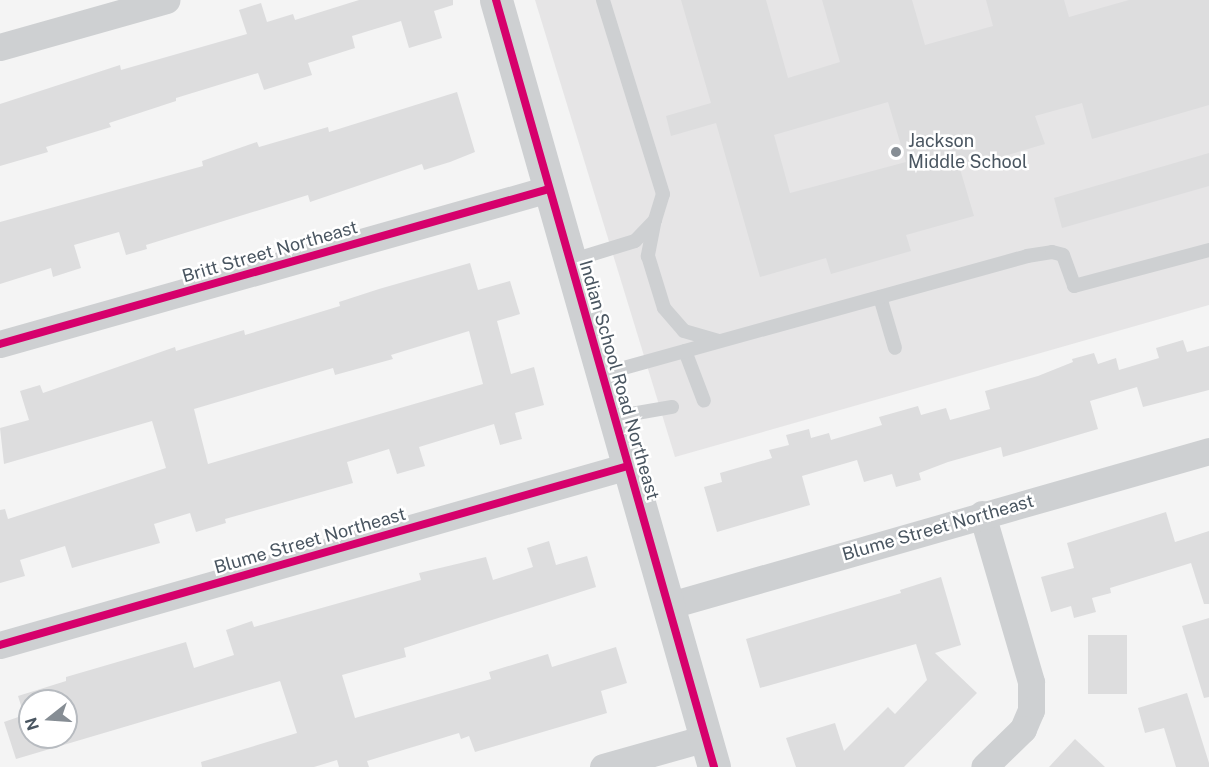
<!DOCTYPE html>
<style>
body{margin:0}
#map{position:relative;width:1209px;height:767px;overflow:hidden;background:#f4f4f4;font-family:"Public Sans",sans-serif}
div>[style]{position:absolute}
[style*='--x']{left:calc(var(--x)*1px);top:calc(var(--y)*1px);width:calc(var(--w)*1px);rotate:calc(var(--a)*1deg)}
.education>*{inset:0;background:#e6e5e6}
.building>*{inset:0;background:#ddddde}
.service>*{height:14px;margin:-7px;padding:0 7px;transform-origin:7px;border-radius:7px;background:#ced0d2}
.minor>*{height:27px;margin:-13.5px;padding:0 13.5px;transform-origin:13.5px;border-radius:13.5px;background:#ced0d2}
.tertiary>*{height:33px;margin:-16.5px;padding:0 16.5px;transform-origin:16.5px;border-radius:16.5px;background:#ced0d2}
.cycleway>*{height:8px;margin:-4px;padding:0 4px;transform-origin:4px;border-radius:4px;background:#d6006c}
.dots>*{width:16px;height:16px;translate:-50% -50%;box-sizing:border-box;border:3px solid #fff;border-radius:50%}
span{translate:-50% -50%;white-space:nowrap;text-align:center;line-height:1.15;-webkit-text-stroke:5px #fff;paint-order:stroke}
.poi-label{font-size:18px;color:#4a5661}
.left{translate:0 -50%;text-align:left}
.street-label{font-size:18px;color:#4a5661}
.north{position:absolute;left:18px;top:689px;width:60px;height:60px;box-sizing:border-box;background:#fff;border:2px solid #b7bbc0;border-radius:50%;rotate:253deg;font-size:16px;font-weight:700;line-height:24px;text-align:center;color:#4a5661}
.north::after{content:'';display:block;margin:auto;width:21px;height:27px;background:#868d94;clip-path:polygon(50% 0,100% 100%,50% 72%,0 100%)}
</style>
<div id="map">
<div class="education">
<div style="clip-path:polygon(535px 0,1209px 0,1209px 305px,675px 457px)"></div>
</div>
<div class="building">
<div style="clip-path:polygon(359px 0,453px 0,453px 5px,434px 11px,442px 38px,409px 48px,401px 21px,352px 36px,355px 48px,308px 63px,312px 75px,264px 90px,258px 73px,176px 98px,176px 101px,109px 123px,111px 127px,46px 147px,48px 152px,0 166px,0 104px,120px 65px,121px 70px,247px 34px,239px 10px,261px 3px,267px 22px,293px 14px,295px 20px)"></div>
<div style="clip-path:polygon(evenodd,681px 0,766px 0,788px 78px,840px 62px,822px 0,912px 0,925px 45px,993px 26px,986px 0,1064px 0,1069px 17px,1129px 0,1209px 0,1209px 105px,1092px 139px,1082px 103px,1035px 116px,1045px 144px,960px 169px,974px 216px,906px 235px,911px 251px,831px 274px,826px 258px,760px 277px,716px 123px,671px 136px,666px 116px,711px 103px,681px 0,888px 102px,906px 162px,790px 193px,774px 135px,888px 102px)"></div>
<div style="clip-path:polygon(457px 92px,475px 152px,450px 162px,424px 170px,422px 164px,310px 202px,308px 195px,146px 245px,147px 249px,126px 255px,119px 232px,74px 245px,81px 268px,53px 277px,51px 268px,0 284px,0 222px,203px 166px,202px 161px,257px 142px,259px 147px,328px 127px,329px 132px)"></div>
<div style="clip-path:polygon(1209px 153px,1209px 186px,1062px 228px,1054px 198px)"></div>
<div style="clip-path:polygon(evenodd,470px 263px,478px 290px,510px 281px,520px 314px,497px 321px,511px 374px,534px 367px,544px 405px,515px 413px,522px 439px,500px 445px,494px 424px,419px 447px,425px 466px,397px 474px,389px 449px,347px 462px,353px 483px,225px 519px,226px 523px,196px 532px,190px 513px,154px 524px,160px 543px,72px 568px,65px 546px,20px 560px,25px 576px,0 583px,0 510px,5px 509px,8px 519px,166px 468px,152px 421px,4px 464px,0 428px,29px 420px,20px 391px,40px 385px,43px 393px,175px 347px,176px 351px,244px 330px,245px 335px,340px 306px,339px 302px,379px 289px,470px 263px,469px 331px,483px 384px,208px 464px,194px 409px,333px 368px,335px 375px,393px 359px,391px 355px,469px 331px)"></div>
<div style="clip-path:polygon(1183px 340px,1187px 352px,1209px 346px,1209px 390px,1143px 407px,1137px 387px,1090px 401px,1098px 429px,1003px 457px,1001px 447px,948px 462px,919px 473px,921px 480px,896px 487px,892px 474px,864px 482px,857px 460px,802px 476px,810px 505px,717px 532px,704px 487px,722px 482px,720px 473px,772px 458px,769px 450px,789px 445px,786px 435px,809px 429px,811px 438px,829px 433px,831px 440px,882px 425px,879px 417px,918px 406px,921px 415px,946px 408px,950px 420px,990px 409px,985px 391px,1038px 376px,1073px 362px,1072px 359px,1094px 353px,1098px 364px,1116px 358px,1119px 370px,1159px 358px,1156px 348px)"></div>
<div style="clip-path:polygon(1166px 512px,1175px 542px,1209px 531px,1209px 604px,1204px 604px,1191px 563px,1110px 588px,1111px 593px,1092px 598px,1096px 612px,1074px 618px,1071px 606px,1051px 612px,1041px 577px,1074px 568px,1067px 543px)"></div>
<div style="clip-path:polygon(evenodd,549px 541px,556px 565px,587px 556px,596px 587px,404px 648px,406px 657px,342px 675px,355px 718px,491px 679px,489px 672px,548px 654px,552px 667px,616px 647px,627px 683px,601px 691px,607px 713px,475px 752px,469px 736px,461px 739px,459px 733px,367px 761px,369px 767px,339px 767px,337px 760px,314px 767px,202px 767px,201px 762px,297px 733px,280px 681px,16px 759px,4px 722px,24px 715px,18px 696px,66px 681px,66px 677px,186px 642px,194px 668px,234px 655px,226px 630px,252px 621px,254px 627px,421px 580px,419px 573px,486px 557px,493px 580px,533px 567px,527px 548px,549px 541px,30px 701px,66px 701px,66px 737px,30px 737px,30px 701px)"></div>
<div style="clip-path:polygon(941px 577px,961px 645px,935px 653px,977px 693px,904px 767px,796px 767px,786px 738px,835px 723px,844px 751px,888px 707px,895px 714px,927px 680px,916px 644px,760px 688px,746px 639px,901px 593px,900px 590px)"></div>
<div style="clip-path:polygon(1209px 618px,1209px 697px,1204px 698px,1182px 626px)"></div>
<div style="clip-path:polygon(1088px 635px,1127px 635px,1127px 694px,1088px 694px)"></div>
<div style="clip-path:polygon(1187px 693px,1209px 763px,1209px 767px,1176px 767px,1164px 728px,1145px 733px,1138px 708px)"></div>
<div style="clip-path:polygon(1075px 739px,1105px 767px,1049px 767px)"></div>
</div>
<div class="service">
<div style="--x:654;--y:224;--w:33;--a:101"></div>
<div style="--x:648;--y:256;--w:54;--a:72.9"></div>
<div style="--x:664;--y:308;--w:30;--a:49"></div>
<div style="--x:684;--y:331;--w:36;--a:16"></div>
<div style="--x:570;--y:261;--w:68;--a:-17.1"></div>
<div style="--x:635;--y:241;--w:29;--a:-46"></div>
<div style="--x:655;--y:220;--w:27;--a:-73"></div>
<div style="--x:663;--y:194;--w:203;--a:-107.2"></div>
<div style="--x:880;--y:297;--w:53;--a:73.6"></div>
<div style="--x:685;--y:351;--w:53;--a:69.2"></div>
<div style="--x:602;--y:374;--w:441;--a:-15.5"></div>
<div style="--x:1027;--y:256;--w:25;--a:-9"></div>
<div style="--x:1052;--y:252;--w:11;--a:15"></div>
<div style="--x:1063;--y:255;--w:33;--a:70"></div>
<div style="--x:1074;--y:286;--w:140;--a:-14.9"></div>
<div style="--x:614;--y:417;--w:59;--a:-9.8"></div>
</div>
<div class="minor">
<div style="--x:0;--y:47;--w:173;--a:-15.8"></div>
<div style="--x:0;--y:344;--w:570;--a:-15.77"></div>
<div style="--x:982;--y:514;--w:175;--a:73.7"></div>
<div style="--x:1031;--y:682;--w:28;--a:90"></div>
<div style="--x:1031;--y:710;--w:21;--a:113"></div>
<div style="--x:1023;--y:729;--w:54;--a:135.7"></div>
<div style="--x:667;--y:606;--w:564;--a:-15.96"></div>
<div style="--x:0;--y:645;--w:653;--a:-15.91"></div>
<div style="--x:603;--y:767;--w:107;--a:-15.7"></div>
</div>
<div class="tertiary">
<div style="--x:496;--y:0;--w:797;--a:74.13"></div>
</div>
<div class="cycleway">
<div style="--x:496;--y:0;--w:797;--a:74.13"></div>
<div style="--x:0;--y:344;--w:570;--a:-15.77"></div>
<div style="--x:0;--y:645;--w:653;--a:-15.91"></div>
</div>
<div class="dots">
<div style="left:896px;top:152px;background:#868d94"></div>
</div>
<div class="poi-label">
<span class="left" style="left:908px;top:152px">Jackson<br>Middle School</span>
</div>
<div class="street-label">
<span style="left:270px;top:252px;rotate:-16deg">Britt Street Northeast</span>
<span style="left:619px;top:380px;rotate:74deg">Indian School Road Northeast</span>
<span style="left:938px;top:528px;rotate:-16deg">Blume Street Northeast</span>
<span style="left:310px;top:541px;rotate:-16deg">Blume Street Northeast</span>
</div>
<div class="north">N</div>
</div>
